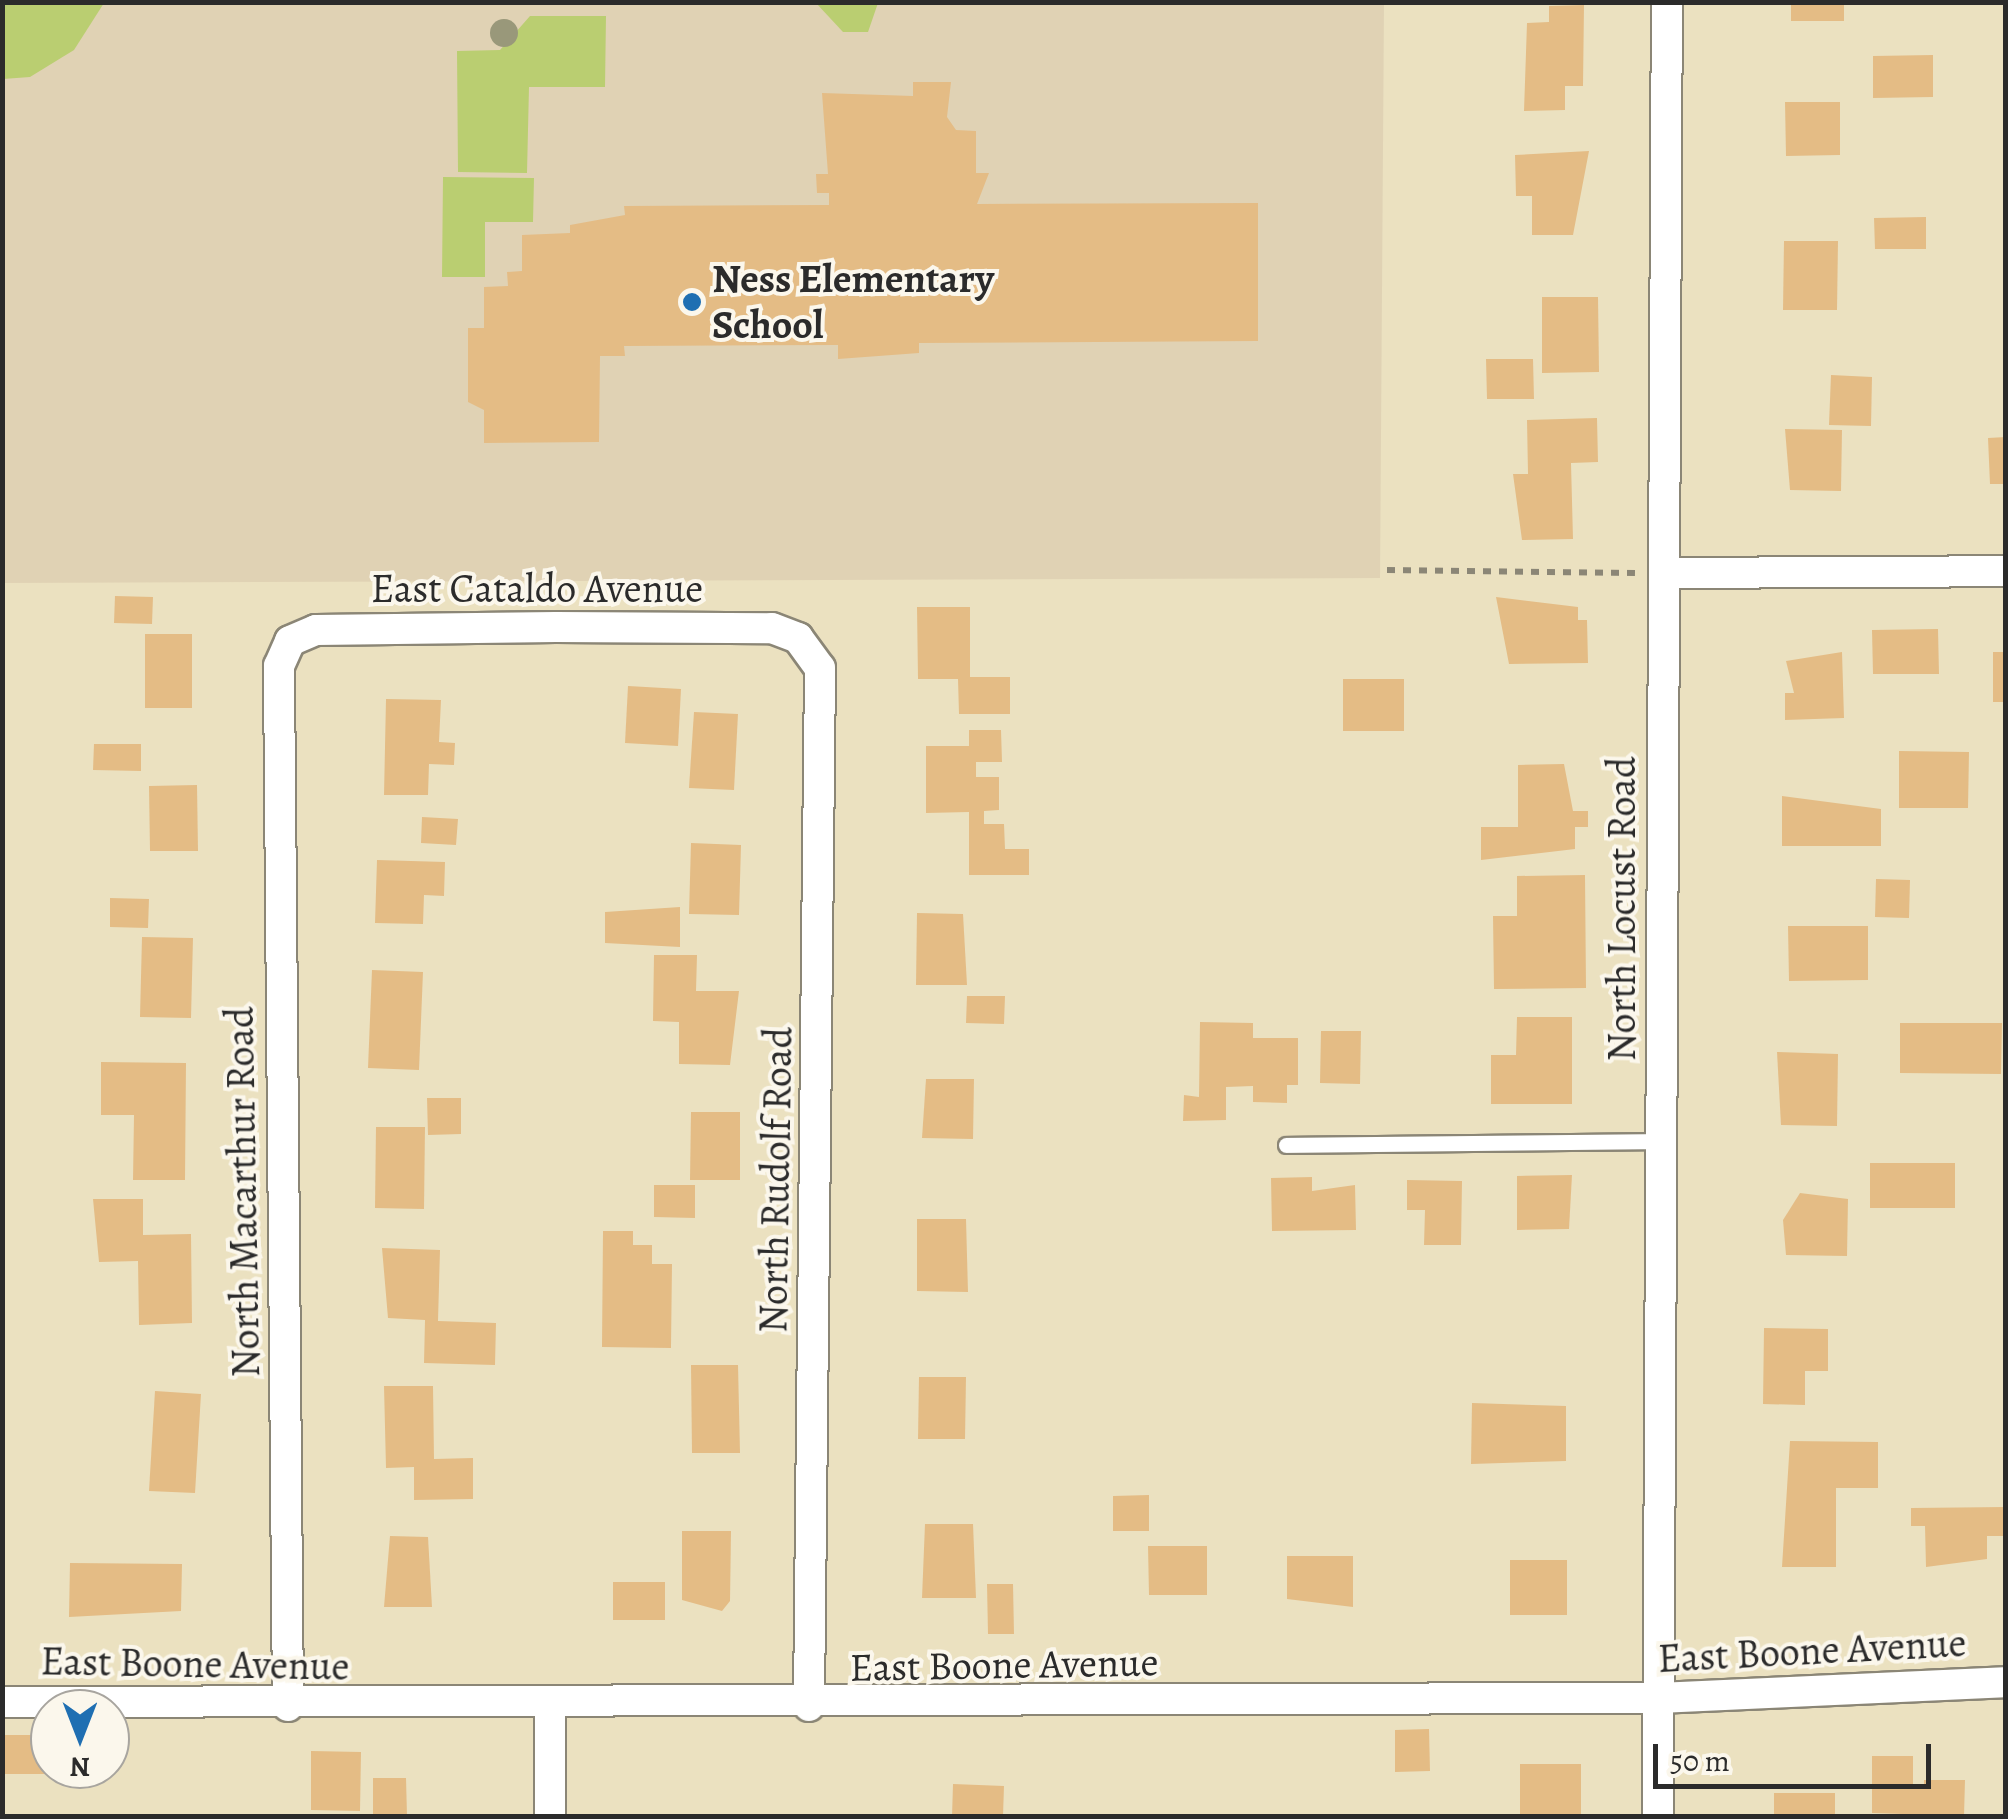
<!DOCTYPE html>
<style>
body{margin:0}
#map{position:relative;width:2008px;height:1819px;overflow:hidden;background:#ebe1c0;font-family:Alegreya,serif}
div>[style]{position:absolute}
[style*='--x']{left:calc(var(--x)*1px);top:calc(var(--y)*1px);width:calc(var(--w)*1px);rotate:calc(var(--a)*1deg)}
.built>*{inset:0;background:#e0d2b4}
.green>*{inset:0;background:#bace71}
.building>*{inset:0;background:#e4bc85}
.path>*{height:6px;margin-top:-3px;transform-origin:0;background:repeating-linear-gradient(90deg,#8b8676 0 8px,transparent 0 16px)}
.roads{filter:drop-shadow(2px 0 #8b8676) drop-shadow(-2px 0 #8b8676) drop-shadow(0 2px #8b8676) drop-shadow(0 -2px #8b8676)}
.service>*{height:15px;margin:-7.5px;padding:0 7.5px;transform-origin:7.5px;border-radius:7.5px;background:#fff}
.minor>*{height:30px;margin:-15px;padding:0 15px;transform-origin:15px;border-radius:15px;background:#fff}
.trees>*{width:28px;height:28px;margin:-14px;border-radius:50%;background:#99987a}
.dots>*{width:28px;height:28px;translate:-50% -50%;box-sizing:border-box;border:5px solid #fbf7ec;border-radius:50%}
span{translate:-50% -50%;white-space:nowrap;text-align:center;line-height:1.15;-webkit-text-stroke:8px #fbf7ec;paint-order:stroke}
.poi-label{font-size:40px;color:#2b2b2b;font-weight:700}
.left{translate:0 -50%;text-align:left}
.street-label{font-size:40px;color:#2b2b2b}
.frame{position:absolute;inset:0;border:5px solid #2b2b2b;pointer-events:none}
.north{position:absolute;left:30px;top:1689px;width:100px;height:100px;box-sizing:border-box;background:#fbf7ec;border:2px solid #a8a59f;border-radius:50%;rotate:180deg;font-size:28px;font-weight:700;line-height:40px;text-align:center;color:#2b2b2b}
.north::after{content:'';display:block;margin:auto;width:35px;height:45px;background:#1f6fb2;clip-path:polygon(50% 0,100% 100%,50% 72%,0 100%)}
.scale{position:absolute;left:1653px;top:1744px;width:278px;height:45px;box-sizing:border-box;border:5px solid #2b2b2b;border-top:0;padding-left:12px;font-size:30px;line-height:35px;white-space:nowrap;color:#2b2b2b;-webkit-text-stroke:8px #fbf7ec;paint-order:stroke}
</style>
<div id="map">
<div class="built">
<div style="clip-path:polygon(2px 3px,1384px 3px,1380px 578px,3px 583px)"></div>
</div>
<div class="green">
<div style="clip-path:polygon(2px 3px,3px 2px,104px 3px,74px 50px,30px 77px,3px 79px)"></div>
<div style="clip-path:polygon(816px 3px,878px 3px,868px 32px,843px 32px)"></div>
<div style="clip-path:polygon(530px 16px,606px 16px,605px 87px,529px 87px,527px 173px,458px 172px,457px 51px,500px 50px)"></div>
<div style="clip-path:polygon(443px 177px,534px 178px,533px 222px,485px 222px,485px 277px,442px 277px)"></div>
</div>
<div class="building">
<div style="clip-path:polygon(1791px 2px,1844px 2px,1844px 21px,1791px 21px)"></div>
<div style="clip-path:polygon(1584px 5px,1583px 86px,1565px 86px,1565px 110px,1524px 111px,1527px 23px,1549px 22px,1549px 6px)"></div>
<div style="clip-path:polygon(1933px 55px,1933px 97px,1873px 98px,1873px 56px)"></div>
<div style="clip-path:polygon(913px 82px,951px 82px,947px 117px,956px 130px,976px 131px,976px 173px,989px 173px,977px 204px,1258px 203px,1258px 341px,919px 343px,919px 353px,838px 359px,838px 345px,624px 346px,625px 356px,600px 356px,599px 442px,484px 443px,484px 410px,468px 402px,468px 328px,484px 328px,484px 287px,508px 286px,507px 272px,522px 271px,522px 235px,570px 233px,570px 225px,625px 215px,624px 206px,829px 205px,829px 193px,817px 193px,816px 174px,828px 174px,822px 93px,913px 96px)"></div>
<div style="clip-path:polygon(1785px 102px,1840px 102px,1840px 155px,1786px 156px)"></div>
<div style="clip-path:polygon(1589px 151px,1573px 235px,1532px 235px,1532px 196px,1516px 196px,1515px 155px)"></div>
<div style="clip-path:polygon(1926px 217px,1926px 249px,1875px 249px,1874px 218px)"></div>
<div style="clip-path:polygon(1784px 241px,1838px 241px,1837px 310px,1783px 310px)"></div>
<div style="clip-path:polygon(1542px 297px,1598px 297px,1599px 372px,1542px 373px)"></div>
<div style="clip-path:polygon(1486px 359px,1533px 359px,1534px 399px,1487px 399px)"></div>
<div style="clip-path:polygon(1831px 375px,1872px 377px,1871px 426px,1829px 425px)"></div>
<div style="clip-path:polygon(1597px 418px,1598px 462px,1571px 463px,1573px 539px,1522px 540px,1513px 474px,1528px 474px,1527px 420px)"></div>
<div style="clip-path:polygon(1785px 429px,1842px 430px,1841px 491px,1790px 490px)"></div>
<div style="clip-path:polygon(2006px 437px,2006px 484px,1990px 484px,1988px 438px)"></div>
<div style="clip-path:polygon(115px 596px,153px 597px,152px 624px,114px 623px)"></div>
<div style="clip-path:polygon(1496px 597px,1578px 607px,1578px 620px,1587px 620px,1588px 663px,1509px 664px)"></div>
<div style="clip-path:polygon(917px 607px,970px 607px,970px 677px,1010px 677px,1010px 714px,959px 714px,958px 679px,918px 679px)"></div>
<div style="clip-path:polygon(1938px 629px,1939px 674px,1873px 674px,1872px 630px)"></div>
<div style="clip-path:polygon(145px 634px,192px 634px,192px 708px,145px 708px)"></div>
<div style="clip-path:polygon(1842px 652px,1844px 718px,1785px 720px,1785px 693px,1794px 693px,1786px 661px)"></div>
<div style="clip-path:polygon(1993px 652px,2006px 652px,2006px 702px,1993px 702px)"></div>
<div style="clip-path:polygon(1343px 679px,1404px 679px,1404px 731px,1343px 731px)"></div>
<div style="clip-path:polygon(628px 686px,681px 689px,678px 746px,625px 743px)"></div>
<div style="clip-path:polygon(386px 699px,441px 700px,439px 742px,455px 743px,454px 765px,429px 764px,428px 795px,384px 795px)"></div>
<div style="clip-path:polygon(694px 712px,738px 714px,734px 790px,689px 788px)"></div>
<div style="clip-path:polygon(969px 730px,1001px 730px,1002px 762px,976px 762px,976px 777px,999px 777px,999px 810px,984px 811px,984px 824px,1004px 824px,1005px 849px,1029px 849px,1029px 875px,969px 875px,969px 812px,926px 813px,926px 746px,969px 746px)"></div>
<div style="clip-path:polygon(94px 744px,141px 744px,141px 771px,93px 770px)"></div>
<div style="clip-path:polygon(1899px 751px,1969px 752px,1968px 808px,1899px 808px)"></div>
<div style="clip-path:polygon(1564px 764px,1573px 811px,1588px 811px,1588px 827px,1575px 827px,1575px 849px,1481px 860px,1481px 827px,1518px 827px,1518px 765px)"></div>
<div style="clip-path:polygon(197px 785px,198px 851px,150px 851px,149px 786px)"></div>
<div style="clip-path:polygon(1782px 796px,1881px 809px,1881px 846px,1782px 846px)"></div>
<div style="clip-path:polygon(422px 817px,458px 819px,456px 845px,421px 843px)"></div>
<div style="clip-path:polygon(691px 843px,741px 845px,739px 915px,689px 914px)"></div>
<div style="clip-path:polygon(377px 860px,445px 862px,444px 896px,424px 895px,423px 924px,375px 923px)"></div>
<div style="clip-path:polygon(1585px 875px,1586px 988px,1494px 989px,1493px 916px,1517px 916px,1517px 876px)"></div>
<div style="clip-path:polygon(1876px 879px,1910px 880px,1909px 918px,1875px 917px)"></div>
<div style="clip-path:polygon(110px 898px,149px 899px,148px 928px,110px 927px)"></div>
<div style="clip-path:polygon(680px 907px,680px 947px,605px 943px,605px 912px)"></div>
<div style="clip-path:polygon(917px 913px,963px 914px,967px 985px,916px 985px)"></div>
<div style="clip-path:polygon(1788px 926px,1868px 926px,1868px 980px,1789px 981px)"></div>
<div style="clip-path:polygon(142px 937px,193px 938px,191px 1018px,140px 1017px)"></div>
<div style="clip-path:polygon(654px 955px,697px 955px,696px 991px,739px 991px,730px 1065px,679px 1064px,679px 1022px,653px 1021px)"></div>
<div style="clip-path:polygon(372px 970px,423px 972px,419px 1070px,368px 1068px)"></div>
<div style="clip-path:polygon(967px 996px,1005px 996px,1004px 1024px,966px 1023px)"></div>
<div style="clip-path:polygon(1517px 1017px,1572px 1017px,1572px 1104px,1491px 1104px,1491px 1055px,1516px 1055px)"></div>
<div style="clip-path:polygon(1200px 1022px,1253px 1023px,1253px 1038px,1298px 1038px,1298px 1085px,1287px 1085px,1287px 1103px,1253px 1102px,1253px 1086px,1226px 1087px,1226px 1120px,1183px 1121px,1184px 1095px,1199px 1097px)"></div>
<div style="clip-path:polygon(1900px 1023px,2002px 1023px,2001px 1074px,1900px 1073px)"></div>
<div style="clip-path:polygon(1321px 1031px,1361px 1031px,1360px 1084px,1320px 1083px)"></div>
<div style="clip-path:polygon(1777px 1052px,1838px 1054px,1837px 1126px,1781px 1125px)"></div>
<div style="clip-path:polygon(101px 1062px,186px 1063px,185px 1180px,133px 1180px,134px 1115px,101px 1115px)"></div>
<div style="clip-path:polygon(926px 1079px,974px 1079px,973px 1139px,922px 1138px)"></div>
<div style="clip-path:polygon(427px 1098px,461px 1098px,461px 1134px,428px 1135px)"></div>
<div style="clip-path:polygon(691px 1112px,740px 1112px,740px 1180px,690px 1180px)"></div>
<div style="clip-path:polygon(376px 1127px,425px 1127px,424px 1209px,375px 1208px)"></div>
<div style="clip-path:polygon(1870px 1163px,1955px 1163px,1955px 1208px,1870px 1208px)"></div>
<div style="clip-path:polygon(1572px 1175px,1569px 1229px,1517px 1230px,1517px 1176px)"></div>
<div style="clip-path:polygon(1312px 1177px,1312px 1191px,1355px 1185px,1356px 1230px,1272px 1231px,1271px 1178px)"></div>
<div style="clip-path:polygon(1407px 1180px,1462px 1181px,1461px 1245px,1424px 1245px,1425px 1210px,1407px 1210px)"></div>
<div style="clip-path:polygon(654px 1185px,695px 1185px,695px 1218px,654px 1217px)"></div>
<div style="clip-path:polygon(1800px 1193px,1848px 1199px,1847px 1256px,1786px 1255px,1783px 1220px)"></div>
<div style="clip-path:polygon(93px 1199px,143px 1199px,143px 1235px,191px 1234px,192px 1323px,139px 1325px,138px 1261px,99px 1262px)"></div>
<div style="clip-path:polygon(917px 1219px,966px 1219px,968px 1292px,917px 1291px)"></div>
<div style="clip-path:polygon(603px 1231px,633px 1231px,633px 1245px,652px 1245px,652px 1264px,672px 1264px,671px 1348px,602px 1347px)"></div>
<div style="clip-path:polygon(382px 1248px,440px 1250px,438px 1321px,496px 1323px,495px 1365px,424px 1363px,425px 1320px,388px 1318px)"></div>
<div style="clip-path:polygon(1764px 1328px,1828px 1329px,1828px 1371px,1805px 1371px,1805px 1405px,1763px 1404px)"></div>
<div style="clip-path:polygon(691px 1365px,738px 1365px,740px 1453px,692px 1453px)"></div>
<div style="clip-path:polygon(919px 1377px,966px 1377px,965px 1439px,918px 1439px)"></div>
<div style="clip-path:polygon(384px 1386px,433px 1386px,434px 1459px,473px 1458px,473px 1499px,414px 1500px,414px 1467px,386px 1468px)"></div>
<div style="clip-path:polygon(155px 1391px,201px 1394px,195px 1493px,149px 1491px)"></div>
<div style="clip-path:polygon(1472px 1403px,1566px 1406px,1566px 1461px,1471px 1464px)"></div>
<div style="clip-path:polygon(1790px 1441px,1878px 1442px,1878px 1488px,1836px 1488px,1836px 1567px,1782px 1567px)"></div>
<div style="clip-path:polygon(1149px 1495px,1149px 1531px,1113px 1531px,1113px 1496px)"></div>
<div style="clip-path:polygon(2006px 1507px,2006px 1536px,1987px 1536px,1987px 1559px,1926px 1567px,1925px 1526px,1911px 1526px,1911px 1508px)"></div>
<div style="clip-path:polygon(925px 1524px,973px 1524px,976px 1598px,922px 1598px)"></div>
<div style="clip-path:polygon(682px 1531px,731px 1531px,730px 1601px,722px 1611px,682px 1600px)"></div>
<div style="clip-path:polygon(390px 1536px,428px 1537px,432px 1607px,384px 1607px)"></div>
<div style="clip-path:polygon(1148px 1546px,1207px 1546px,1207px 1595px,1149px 1595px)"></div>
<div style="clip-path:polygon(1287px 1556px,1353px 1556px,1353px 1607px,1287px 1599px)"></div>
<div style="clip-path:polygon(1510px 1560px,1567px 1560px,1567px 1615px,1510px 1615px)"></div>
<div style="clip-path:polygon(70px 1563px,182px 1564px,181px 1611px,69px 1617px)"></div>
<div style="clip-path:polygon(613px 1582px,665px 1582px,665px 1620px,613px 1620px)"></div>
<div style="clip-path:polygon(987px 1584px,1013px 1584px,1014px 1634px,988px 1634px)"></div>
<div style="clip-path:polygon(1429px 1729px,1430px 1771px,1395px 1772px,1395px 1730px)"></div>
<div style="clip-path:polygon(2px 1735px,47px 1735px,47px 1774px,2px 1774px)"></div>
<div style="clip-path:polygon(311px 1751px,361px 1752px,360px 1811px,311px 1810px)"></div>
<div style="clip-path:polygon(1872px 1756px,1913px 1756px,1913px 1789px,1924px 1789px,1924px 1780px,1965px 1780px,1964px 1816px,1872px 1813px)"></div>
<div style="clip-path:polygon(1520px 1764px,1581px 1764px,1581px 1816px,1520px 1816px)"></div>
<div style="clip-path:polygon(373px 1778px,406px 1778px,407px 1816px,373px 1816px)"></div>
<div style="clip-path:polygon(953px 1784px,1004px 1786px,1003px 1816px,952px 1816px)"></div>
<div style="clip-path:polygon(1774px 1793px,1835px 1793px,1835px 1816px,1774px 1816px)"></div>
</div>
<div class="path">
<div style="--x:1387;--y:570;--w:248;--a:0.7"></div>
</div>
<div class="roads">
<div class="service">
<div style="--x:1286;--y:1145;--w:374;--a:-0.6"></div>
</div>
<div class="minor">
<div style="--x:1664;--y:573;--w:342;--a:-0.3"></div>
<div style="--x:2;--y:1702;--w:1655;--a:-0.14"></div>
<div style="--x:1657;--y:1698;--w:349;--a:-2.6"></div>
<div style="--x:288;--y:1706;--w:1040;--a:-90.5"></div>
<div style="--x:279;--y:666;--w:27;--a:-66"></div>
<div style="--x:290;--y:641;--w:28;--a:-23"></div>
<div style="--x:316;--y:630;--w:240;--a:-0.7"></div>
<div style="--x:556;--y:627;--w:216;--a:0.3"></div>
<div style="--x:772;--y:628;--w:28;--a:21"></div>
<div style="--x:798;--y:638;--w:37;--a:54"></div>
<div style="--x:820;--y:668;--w:1038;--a:90.61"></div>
<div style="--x:550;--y:1706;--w:110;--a:90"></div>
<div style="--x:1658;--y:1816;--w:1814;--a:-89.72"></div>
</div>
</div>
<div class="trees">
<div style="left:504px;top:33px"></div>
</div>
<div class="dots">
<div style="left:692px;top:302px;background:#1f6fb2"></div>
</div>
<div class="poi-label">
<span class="left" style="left:712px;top:302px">Ness Elementary<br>School</span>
</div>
<div class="street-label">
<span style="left:537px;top:589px">East Cataldo Avenue</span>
<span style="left:1622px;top:909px;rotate:-90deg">North Locust Road</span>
<span style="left:776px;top:1180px;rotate:-89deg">North Rudolf Road</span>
<span style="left:243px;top:1192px;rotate:-91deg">North Macarthur Road</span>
<span style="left:1812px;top:1651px;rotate:-3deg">East Boone Avenue</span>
<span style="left:195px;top:1664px;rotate:1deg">East Boone Avenue</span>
<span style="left:1004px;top:1665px;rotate:-1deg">East Boone Avenue</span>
</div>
<div class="frame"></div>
<div class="north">N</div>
<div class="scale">50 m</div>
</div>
